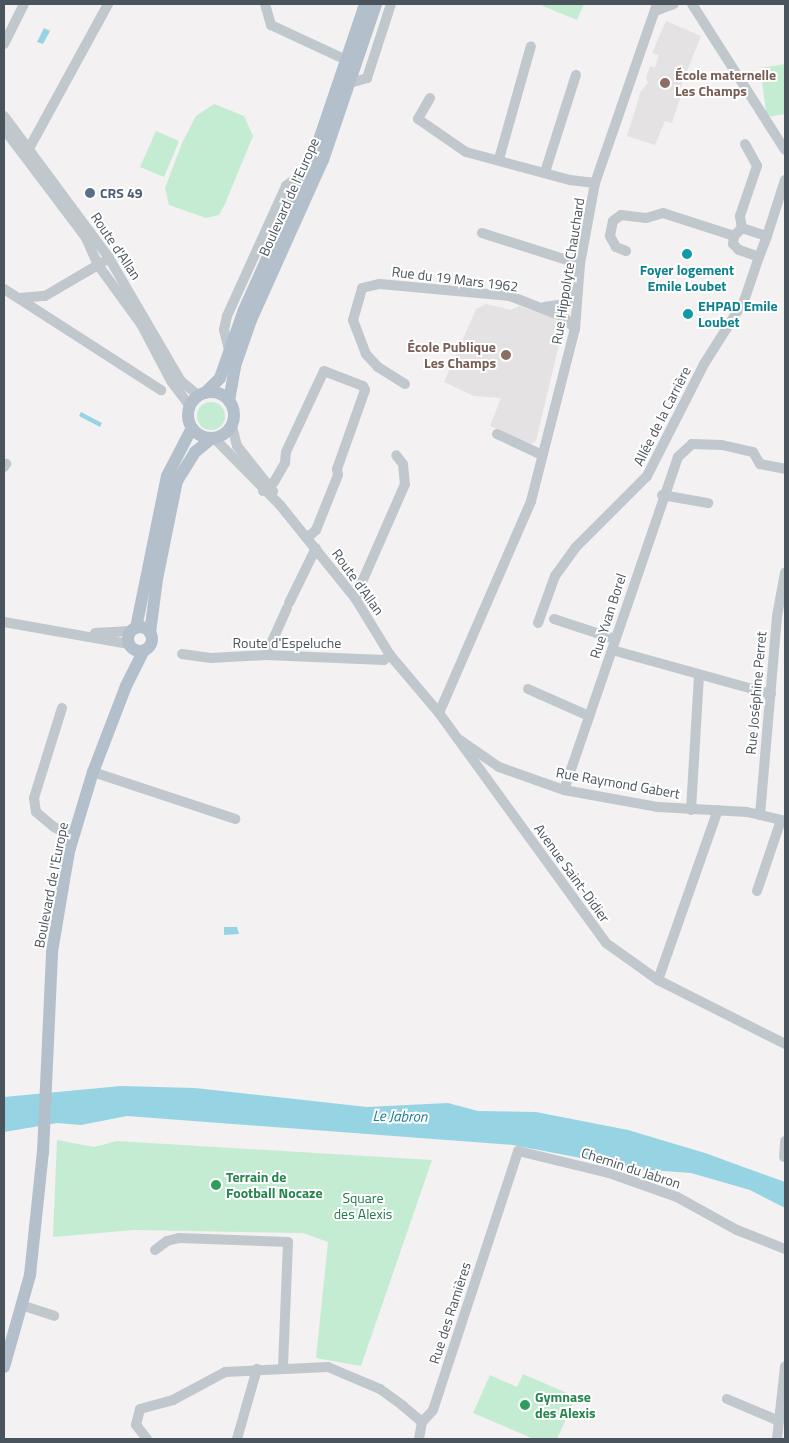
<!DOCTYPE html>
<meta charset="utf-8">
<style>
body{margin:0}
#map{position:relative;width:789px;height:1443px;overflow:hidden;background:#f3f1f1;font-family:"Titillium Web",sans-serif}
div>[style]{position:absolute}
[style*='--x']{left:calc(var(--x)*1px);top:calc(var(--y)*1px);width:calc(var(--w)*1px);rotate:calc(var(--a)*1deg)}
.education>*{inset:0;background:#e4e2e2}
.green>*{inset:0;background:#c4ecd3}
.round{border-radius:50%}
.water>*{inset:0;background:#96d4e4}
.minor>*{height:10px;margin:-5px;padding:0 5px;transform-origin:5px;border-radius:5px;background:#c0c8ce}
.major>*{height:12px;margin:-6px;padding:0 6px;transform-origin:6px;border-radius:6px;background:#b3c0cc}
.major>.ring{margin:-6px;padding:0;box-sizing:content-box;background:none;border:12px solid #b3c0cc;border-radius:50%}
.dots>*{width:14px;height:14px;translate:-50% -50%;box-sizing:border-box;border:2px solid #fff;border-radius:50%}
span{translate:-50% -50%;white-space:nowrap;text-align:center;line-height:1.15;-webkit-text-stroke:4px #fff;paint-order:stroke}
.education-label{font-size:14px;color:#785e54;font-weight:700}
.left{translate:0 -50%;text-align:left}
.right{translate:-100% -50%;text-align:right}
.service-label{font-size:14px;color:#4e5e75;font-weight:700}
.street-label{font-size:14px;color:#4a545c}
.culture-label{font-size:14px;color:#0d838f;font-weight:700}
.leisure-label{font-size:14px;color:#27864d;font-weight:700}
.park-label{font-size:14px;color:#21784c}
.water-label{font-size:15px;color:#1a7e98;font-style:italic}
.frame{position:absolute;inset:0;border:5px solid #4a545c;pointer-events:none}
</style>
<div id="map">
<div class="education">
<div style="clip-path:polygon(666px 21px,701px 36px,680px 89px,683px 90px,672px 123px,665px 121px,655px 145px,627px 136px,641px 91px,648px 83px,646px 78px,650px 66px,655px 67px,659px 55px,652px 53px)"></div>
<div style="clip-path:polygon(486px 304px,511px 310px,519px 306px,552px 317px,563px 328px,536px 441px,531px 444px,490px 426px,501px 398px,474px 396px,444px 382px,476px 309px)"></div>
</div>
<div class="green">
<div style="clip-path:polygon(538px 4px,584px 4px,577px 20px)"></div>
<div style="clip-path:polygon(785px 64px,785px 114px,767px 117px,760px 68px)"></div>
<div style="clip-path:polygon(214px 104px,244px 116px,253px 136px,225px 204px,219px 215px,206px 218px,169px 205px,165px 188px,182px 143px,196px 116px)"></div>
<div style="clip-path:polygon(156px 131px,179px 141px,164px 177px,140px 167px)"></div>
<div class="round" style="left:197px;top:402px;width:28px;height:28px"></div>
<div style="clip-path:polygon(57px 1140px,94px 1147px,117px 1141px,432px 1160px,361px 1366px,316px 1358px,328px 1242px,303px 1233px,134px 1230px,53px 1237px)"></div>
<div style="clip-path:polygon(523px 1374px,576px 1397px,557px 1439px,534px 1439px,473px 1413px,490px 1375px,517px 1387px)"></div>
</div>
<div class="water">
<div style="clip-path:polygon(44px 28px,50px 31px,43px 44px,37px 42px)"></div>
<div style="clip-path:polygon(81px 412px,102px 423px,100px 427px,79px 416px)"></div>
<div style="clip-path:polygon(224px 927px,237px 927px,239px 934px,224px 935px)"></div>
<div style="clip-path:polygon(121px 1086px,195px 1088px,367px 1107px,448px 1103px,478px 1111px,536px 1112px,628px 1130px,705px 1153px,785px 1182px,785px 1208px,750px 1190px,691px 1173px,638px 1169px,513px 1145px,127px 1116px,81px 1125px,57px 1123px,4px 1132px,4px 1097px)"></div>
</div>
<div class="minor">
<div style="--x:265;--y:4;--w:22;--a:74"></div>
<div style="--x:271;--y:25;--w:83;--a:25"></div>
<div style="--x:692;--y:4;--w:173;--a:57.5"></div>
<div style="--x:655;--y:11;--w:20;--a:-20"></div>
<div style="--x:4;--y:44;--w:45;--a:-63.4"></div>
<div style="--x:350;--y:83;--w:18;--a:-16"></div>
<div style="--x:367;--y:78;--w:78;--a:-72"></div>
<div style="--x:430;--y:98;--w:24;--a:120"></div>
<div style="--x:418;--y:119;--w:58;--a:34.5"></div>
<div style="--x:466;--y:152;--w:108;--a:15.1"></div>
<div style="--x:570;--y:180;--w:25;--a:7"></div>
<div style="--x:4;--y:116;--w:177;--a:53.5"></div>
<div style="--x:109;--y:258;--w:143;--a:59.7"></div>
<div style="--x:181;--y:381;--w:23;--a:40"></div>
<div style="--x:4;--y:129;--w:136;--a:53"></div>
<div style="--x:86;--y:238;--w:30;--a:66"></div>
<div style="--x:98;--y:265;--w:73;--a:53.9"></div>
<div style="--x:141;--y:324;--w:64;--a:62.2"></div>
<div style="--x:171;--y:381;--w:31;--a:53"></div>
<div style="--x:745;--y:144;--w:25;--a:61"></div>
<div style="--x:757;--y:166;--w:53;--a:108.8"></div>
<div style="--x:740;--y:216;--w:12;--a:81"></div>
<div style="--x:742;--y:228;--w:26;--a:18"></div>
<div style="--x:767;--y:236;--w:59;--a:-72.2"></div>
<div style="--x:26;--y:154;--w:171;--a:-61.3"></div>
<div style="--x:499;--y:159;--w:117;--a:-74.2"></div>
<div style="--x:545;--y:172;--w:102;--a:-72.3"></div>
<div style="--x:482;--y:233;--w:103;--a:17.6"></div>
<div style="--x:734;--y:236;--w:8;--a:97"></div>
<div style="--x:733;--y:244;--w:8;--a:45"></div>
<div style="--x:739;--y:250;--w:21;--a:19"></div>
<div style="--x:759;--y:257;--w:22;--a:-69"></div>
<div style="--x:626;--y:251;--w:11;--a:-158"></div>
<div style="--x:616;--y:247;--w:13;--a:-119"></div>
<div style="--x:610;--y:236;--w:15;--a:-79"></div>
<div style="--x:613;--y:221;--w:10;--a:-37"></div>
<div style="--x:621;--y:215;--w:25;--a:7"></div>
<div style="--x:646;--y:218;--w:18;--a:-16"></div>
<div style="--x:663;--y:213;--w:75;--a:17.9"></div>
<div style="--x:734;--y:236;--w:11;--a:-45"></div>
<div style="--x:4;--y:289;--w:187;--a:32.8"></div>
<div style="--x:20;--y:298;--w:25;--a:-5"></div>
<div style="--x:45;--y:296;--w:67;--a:-30.4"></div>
<div style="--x:544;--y:307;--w:22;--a:-8"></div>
<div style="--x:566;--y:304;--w:19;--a:-54"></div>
<div style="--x:229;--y:350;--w:21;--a:-104"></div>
<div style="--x:224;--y:330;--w:14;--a:-78"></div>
<div style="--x:227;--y:316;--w:143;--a:-65.6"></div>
<div style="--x:286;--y:186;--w:28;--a:-38"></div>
<div style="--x:405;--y:384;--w:32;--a:-148"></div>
<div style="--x:378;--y:367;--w:18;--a:-133"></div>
<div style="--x:366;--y:354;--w:36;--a:-111"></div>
<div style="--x:353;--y:320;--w:33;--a:-74"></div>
<div style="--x:362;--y:288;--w:18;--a:-13"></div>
<div style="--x:380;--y:284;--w:131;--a:5.3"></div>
<div style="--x:510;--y:296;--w:58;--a:21.3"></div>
<div style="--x:564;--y:317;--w:16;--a:47"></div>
<div style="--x:232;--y:426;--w:21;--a:76"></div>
<div style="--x:237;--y:446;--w:58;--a:51.3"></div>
<div style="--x:497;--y:434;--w:50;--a:25"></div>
<div style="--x:214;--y:438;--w:94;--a:45.4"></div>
<div style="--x:280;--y:505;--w:119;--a:51.1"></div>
<div style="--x:355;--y:598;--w:67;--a:58.4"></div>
<div style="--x:390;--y:655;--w:76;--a:49.8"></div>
<div style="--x:439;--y:713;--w:284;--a:54"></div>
<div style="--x:606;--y:943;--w:64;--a:35.4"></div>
<div style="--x:658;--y:980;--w:142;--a:26.7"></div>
<div style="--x:4;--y:467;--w:4;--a:-56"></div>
<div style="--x:263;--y:491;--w:14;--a:-39"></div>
<div style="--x:274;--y:482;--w:22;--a:-60"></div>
<div style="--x:285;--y:463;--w:11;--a:-85"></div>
<div style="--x:286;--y:452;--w:89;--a:-64.9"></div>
<div style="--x:324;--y:371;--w:42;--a:21"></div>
<div style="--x:363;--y:386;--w:4;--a:63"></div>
<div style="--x:365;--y:390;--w:84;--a:109.5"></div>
<div style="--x:337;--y:469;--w:6;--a:81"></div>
<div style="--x:338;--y:475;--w:59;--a:111.8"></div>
<div style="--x:316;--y:530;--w:12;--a:138"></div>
<div style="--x:662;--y:495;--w:47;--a:9.9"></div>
<div style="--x:355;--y:598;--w:124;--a:-66.3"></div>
<div style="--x:405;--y:484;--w:20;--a:-96"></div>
<div style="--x:403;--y:464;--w:11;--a:-128"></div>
<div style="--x:289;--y:603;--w:61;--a:-63.9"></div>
<div style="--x:554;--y:619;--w:64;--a:18.2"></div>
<div style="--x:4;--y:622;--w:127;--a:10"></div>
<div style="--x:538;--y:623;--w:50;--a:-70.1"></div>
<div style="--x:555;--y:576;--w:34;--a:-54"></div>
<div style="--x:575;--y:548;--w:102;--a:-45"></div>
<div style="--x:647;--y:476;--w:126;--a:-63"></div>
<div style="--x:704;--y:364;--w:75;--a:-57.6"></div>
<div style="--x:744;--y:301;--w:46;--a:-71.2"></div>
<div style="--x:95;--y:633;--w:36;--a:-3"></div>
<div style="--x:612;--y:650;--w:165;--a:15.5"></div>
<div style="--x:182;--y:654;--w:29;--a:8"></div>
<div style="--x:211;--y:658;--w:55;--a:-3.1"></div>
<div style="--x:266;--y:655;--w:118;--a:2.4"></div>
<div style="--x:384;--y:660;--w:8;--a:-40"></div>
<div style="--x:266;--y:655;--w:51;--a:-65.9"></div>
<div style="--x:528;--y:689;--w:67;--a:23.9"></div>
<div style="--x:62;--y:708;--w:94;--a:107.3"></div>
<div style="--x:34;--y:798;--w:14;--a:82"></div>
<div style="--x:36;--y:812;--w:23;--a:40"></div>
<div style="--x:54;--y:827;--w:21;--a:28"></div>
<div style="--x:439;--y:713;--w:231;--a:-66.5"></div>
<div style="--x:531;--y:501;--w:178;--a:-75.7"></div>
<div style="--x:575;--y:329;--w:65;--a:-85.6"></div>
<div style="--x:580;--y:264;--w:82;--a:-79.5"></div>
<div style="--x:595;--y:183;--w:189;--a:-70.9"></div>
<div style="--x:460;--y:740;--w:47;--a:34.7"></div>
<div style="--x:499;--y:767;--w:69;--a:19.5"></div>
<div style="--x:564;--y:790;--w:96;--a:10.3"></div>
<div style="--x:658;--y:807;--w:89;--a:3.2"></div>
<div style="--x:747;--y:812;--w:39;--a:13"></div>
<div style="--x:93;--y:772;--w:150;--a:18.3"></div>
<div style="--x:564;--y:790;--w:352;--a:-71.1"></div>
<div style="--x:678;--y:457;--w:19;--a:-43"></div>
<div style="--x:692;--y:444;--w:30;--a:2"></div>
<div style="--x:722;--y:445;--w:32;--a:13"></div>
<div style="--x:753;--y:452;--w:14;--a:60"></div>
<div style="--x:760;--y:464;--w:25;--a:11"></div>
<div style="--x:691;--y:810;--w:135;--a:-86.6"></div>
<div style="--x:760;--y:815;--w:200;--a:-85.1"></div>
<div style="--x:777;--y:616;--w:44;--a:-79.5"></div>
<div style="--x:757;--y:891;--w:75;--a:-71.3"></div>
<div style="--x:658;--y:980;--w:180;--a:-70.6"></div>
<div style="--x:784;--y:1157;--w:16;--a:-86"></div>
<div style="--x:155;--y:1250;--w:15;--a:-37"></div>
<div style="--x:167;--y:1241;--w:12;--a:-14"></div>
<div style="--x:179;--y:1238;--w:109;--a:2.1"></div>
<div style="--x:288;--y:1242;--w:126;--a:92.3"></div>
<div style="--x:21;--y:1305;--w:35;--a:18"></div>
<div style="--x:727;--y:1399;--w:56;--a:22.9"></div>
<div style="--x:422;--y:1422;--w:16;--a:-47"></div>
<div style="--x:433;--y:1410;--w:273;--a:-71.8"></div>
<div style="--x:518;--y:1151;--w:94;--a:13.6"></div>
<div style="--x:609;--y:1173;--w:72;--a:19.4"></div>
<div style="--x:677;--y:1197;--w:68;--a:28.8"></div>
<div style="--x:737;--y:1230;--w:52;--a:21.6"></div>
<div style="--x:147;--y:1439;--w:18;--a:-128"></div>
<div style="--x:136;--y:1425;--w:16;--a:-76"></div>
<div style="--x:140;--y:1409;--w:34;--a:-15"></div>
<div style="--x:173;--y:1400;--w:59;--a:-28.3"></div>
<div style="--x:225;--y:1372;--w:103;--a:-2.8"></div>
<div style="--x:328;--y:1367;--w:56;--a:22.9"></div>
<div style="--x:380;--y:1389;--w:29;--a:36"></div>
<div style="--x:403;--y:1406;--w:25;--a:40"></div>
<div style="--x:422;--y:1422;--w:17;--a:100"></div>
<div style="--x:237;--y:1439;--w:73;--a:-74.1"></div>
<div style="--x:777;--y:1439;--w:73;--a:-83.7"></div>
</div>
<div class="major">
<div class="ring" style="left:188px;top:392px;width:34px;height:34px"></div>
<div style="--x:205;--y:393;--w:21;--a:-45"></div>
<div style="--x:220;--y:378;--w:72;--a:-70.6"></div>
<div style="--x:244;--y:310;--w:176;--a:-65.9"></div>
<div style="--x:316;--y:149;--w:153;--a:-71.3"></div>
<div style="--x:229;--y:401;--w:36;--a:-80"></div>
<div style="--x:235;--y:366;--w:49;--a:-70.8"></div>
<div style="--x:251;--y:320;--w:175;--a:-65.8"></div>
<div style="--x:323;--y:160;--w:165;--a:-71.2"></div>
<div class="ring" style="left:128px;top:627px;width:12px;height:12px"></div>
<div style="--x:136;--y:628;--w:155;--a:-78.5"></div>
<div style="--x:167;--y:476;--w:54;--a:-62.5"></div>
<div style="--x:150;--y:633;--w:54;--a:-82.6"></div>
<div style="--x:157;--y:579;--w:100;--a:-78.5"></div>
<div style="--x:177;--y:481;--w:34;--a:-58"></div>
<div style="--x:195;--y:452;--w:22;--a:-39"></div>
<div style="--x:4;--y:1367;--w:96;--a:-74.2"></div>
<div style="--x:30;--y:1275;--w:124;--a:-84"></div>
<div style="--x:43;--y:1152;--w:200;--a:-87.4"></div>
<div style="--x:52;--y:952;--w:67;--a:-80.5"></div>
<div style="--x:63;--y:886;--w:39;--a:-80"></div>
<div style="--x:70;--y:848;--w:79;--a:-73.2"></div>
<div style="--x:93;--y:772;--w:92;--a:-69"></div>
<div style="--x:126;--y:686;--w:40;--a:-63.4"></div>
</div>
<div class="dots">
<div style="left:665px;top:83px;background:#8d6e63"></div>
<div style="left:90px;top:193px;background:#5c6f8a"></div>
<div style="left:687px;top:254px;background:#0f9aa8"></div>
<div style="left:688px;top:314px;background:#0f9aa8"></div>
<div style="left:506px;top:355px;background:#8d6e63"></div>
<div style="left:216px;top:1185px;background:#2e9e5b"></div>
<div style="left:525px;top:1405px;background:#2e9e5b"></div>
</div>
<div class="education-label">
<span class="left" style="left:675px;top:83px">École maternelle<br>Les Champs</span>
<span class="right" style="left:496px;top:355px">École Publique<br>Les Champs</span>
</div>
<div class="service-label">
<span class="left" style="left:100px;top:193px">CRS 49</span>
</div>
<div class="street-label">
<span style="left:289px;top:197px;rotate:-66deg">Boulevard de l'Europe</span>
<span style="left:116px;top:246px;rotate:56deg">Route d'Allan</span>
<span style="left:568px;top:271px;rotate:-81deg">Rue Hippolyte Chauchard</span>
<span style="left:455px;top:279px;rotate:7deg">Rue du 19 Mars 1962</span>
<span style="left:662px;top:416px;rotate:-63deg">Allée de la Carrière</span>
<span style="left:358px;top:582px;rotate:54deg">Route d'Allan</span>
<span style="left:608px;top:616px;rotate:-72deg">Rue Yvan Borel</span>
<span style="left:287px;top:643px">Route d'Espeluche</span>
<span style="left:756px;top:693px;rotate:-85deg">Rue Joséphine Perret</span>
<span style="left:618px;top:783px;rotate:10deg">Rue Raymond Gabert</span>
<span style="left:572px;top:873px;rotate:54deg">Avenue Saint-Didier</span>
<span style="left:51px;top:885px;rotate:-79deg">Boulevard de l'Europe</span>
<span style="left:631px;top:1168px;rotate:18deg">Chemin du Jabron</span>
<span style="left:450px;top:1313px;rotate:-72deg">Rue des Ramières</span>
</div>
<div class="culture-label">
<span style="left:687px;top:278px">Foyer logement<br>Emile Loubet</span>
<span class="left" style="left:698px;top:314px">EHPAD Emile<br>Loubet</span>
</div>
<div class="leisure-label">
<span class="left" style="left:226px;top:1185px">Terrain de<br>Football Nocaze</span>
<span class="left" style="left:535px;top:1405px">Gymnase<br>des Alexis</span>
</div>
<div class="park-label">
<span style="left:363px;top:1206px">Square<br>des Alexis</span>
</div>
<div class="water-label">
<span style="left:400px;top:1116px;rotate:1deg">Le Jabron</span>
</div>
<div class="frame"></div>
</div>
